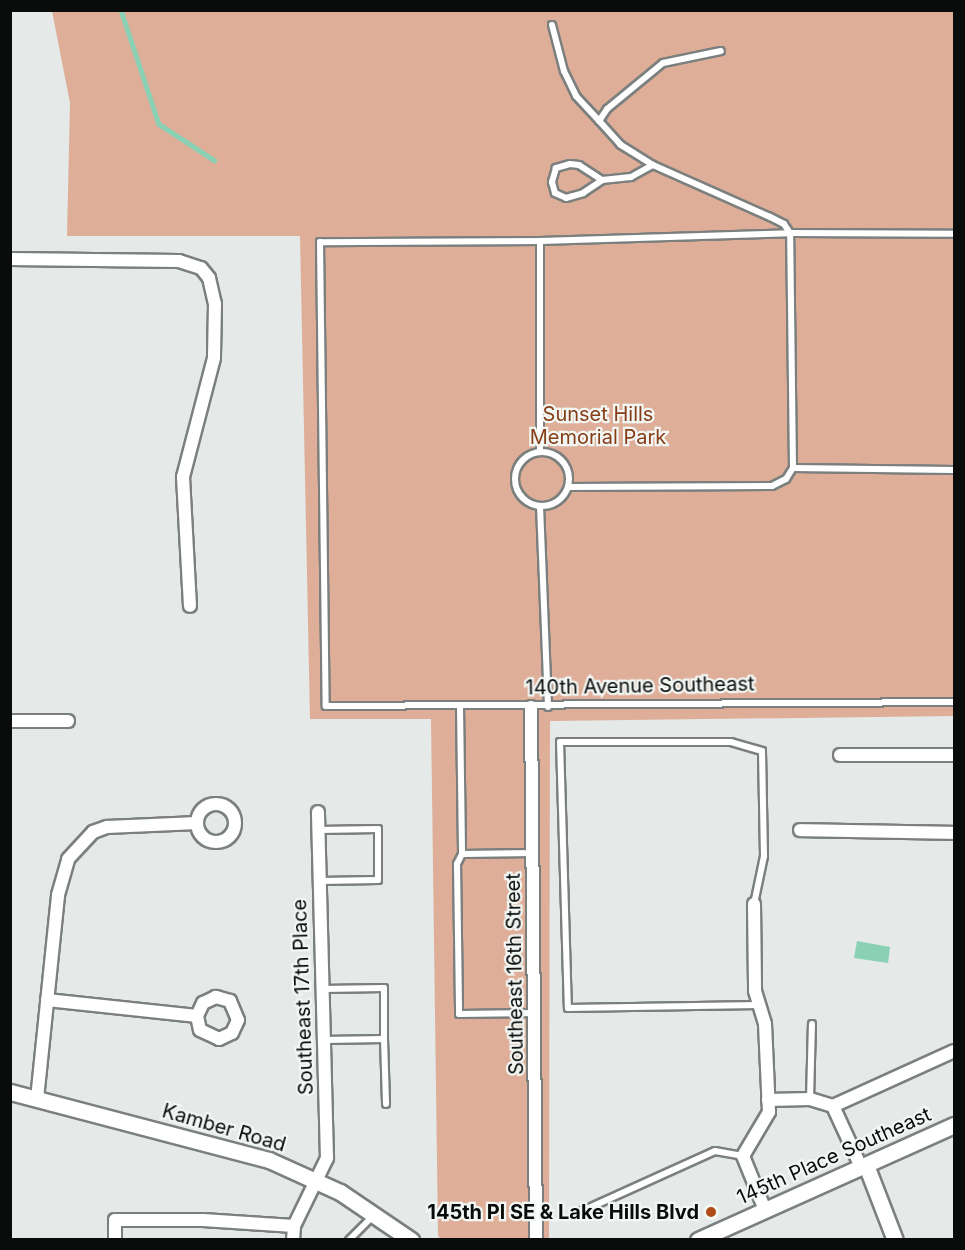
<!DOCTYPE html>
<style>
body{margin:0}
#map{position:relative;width:965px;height:1250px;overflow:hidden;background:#e5e9e7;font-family:Inter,sans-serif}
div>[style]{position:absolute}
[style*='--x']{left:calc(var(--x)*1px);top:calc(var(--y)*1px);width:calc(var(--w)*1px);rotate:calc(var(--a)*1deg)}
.green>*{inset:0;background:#deae99}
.water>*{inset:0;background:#89d0b4}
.stream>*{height:4.5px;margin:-2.25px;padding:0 2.25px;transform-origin:2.25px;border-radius:2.25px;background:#89d0b4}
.roads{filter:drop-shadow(2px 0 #7b807e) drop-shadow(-2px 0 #7b807e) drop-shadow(0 2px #7b807e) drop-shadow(0 -2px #7b807e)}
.service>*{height:6px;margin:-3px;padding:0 3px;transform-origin:3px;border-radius:3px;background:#fff}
.service>.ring{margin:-3px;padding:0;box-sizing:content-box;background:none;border:6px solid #fff;border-radius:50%}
.minor>*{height:12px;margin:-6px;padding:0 6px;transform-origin:6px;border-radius:6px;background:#fff}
.minor>.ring{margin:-6px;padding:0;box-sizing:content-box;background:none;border:12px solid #fff;border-radius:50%}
.tertiary>*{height:15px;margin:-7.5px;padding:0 7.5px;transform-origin:7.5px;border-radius:7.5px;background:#fff}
.dots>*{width:16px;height:16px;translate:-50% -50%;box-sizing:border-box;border:3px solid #f2f7f4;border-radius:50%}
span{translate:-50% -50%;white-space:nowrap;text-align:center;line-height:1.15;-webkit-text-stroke:4.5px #f2f7f4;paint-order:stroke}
.park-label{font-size:20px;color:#873d17}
.street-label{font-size:20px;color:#0a0c0b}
.poi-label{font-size:20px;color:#0a0c0b;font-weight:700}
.right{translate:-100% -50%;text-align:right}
.frame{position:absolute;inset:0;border:12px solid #0a0c0b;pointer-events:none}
</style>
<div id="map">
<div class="green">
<div style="clip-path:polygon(52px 11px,954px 11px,954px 716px,550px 721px,549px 1239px,442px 1240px,438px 1236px,431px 719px,310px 719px,300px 236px,67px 236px,70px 103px)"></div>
</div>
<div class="water">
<div style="clip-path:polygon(857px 941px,890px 947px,888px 963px,854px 958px)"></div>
</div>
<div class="stream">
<div style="--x:121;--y:10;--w:120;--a:71.6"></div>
<div style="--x:159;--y:124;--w:66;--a:33.2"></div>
</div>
<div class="roads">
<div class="service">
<div style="--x:552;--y:25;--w:48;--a:75.4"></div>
<div style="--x:564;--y:71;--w:28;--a:64"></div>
<div style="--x:576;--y:96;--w:34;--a:47"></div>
<div style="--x:602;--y:180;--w:27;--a:-147"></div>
<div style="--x:579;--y:165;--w:9;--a:-174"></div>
<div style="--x:570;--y:164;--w:15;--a:164"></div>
<div style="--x:556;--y:168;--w:15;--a:106"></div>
<div style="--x:552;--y:182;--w:11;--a:75"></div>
<div style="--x:555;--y:193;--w:12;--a:24"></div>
<div style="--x:566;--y:198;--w:18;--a:-16"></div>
<div style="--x:583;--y:193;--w:23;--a:-34"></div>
<div style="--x:602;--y:180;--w:29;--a:-6"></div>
<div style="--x:631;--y:177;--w:25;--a:-29"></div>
<div style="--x:540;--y:241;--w:250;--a:-1.8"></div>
<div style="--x:790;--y:233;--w:164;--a:0.3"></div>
<div class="ring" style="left:515px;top:452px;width:48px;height:48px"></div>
<div style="--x:540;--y:452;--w:211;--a:-90"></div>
<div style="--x:540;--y:241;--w:220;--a:179.7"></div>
<div style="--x:320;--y:242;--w:464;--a:89.3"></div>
<div style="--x:326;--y:706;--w:628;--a:-0.36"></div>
<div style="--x:793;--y:468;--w:161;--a:0.7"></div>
<div style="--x:568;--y:487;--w:204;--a:-0.3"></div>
<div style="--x:772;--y:486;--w:16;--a:-27"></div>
<div style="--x:786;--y:479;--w:13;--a:-58"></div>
<div style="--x:793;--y:468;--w:235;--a:-90.7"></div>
<div style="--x:790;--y:233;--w:11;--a:-124"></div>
<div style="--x:784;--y:224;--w:16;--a:-153"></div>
<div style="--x:770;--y:217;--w:128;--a:-156"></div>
<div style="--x:653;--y:165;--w:39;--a:-148"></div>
<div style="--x:620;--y:144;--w:31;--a:-132"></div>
<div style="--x:599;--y:121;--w:14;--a:-56"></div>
<div style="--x:607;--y:109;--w:72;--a:-39.4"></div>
<div style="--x:663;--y:63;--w:59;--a:-11.7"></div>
<div style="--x:540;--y:506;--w:201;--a:87.7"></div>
<div style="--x:460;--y:707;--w:147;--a:89.2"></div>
<div style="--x:462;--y:854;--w:71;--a:-0.8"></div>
<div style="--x:319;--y:830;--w:59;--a:-1"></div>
<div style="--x:378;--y:829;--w:51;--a:90"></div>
<div style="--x:378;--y:880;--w:58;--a:179"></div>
<div style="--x:462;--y:854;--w:11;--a:117"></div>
<div style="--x:457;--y:864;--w:150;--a:89.2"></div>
<div style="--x:459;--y:1014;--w:75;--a:-0.8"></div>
<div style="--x:754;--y:904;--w:49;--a:-78.2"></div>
<div style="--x:764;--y:856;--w:105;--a:-91.1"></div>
<div style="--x:762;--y:751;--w:32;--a:-164"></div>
<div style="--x:731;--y:742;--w:171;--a:180"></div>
<div style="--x:560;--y:742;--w:266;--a:88.3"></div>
<div style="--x:568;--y:1008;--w:191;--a:-0.9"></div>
<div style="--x:323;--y:989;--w:61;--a:-0.9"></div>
<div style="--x:384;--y:988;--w:51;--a:90"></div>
<div style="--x:384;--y:1039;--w:60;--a:179"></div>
<div style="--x:384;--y:1039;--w:65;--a:88.2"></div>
<div style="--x:810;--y:1099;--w:75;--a:-88.5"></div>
<div style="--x:580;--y:1212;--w:148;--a:-24.3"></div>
<div style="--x:715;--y:1151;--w:28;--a:10"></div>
<div style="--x:349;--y:1240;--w:35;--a:-45"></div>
</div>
<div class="minor">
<div style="--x:10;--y:259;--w:169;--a:0.7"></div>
<div style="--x:179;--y:261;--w:23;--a:18"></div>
<div style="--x:201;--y:268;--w:13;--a:51"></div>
<div style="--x:209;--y:278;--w:27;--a:77"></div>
<div style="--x:215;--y:304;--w:54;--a:91.1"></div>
<div style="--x:214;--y:358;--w:123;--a:104.6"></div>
<div style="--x:183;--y:477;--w:129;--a:86.9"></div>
<div style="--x:531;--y:707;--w:533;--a:89.46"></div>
<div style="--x:10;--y:721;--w:58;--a:0"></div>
<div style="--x:840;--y:755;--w:114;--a:0"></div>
<div class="ring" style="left:197px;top:804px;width:26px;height:26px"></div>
<div style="--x:800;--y:830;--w:154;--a:1.1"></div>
<div style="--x:754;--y:904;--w:87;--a:89.3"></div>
<div style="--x:755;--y:991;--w:34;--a:73"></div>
<div style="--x:765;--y:1024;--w:88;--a:87.4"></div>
<div style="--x:769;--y:1112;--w:51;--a:120.6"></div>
<div style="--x:743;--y:1156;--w:58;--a:67.8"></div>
<div style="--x:47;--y:1000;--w:151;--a:6.1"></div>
<div style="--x:197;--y:1016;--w:14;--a:78"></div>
<div style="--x:200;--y:1030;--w:21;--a:25"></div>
<div style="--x:219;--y:1039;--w:14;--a:-25"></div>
<div style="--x:232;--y:1033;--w:14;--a:-65"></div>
<div style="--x:238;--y:1020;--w:21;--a:-113"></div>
<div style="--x:230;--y:1001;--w:15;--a:-164"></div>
<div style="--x:216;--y:997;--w:14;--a:155"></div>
<div style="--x:203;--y:1003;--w:14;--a:115"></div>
<div style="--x:37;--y:1099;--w:205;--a:-84.1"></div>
<div style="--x:58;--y:895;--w:37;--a:-74"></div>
<div style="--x:68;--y:859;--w:37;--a:-47"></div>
<div style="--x:93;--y:832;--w:15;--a:-20"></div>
<div style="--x:107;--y:827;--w:90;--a:-2.5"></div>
<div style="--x:768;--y:1100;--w:42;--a:-1.4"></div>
<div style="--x:810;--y:1099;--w:24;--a:17"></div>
<div style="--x:861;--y:1167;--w:67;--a:-114.7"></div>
<div style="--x:833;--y:1106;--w:133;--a:-24.4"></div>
<div style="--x:294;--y:1226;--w:76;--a:-64.1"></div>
<div style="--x:327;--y:1158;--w:346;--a:-91.5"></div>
<div style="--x:115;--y:1240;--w:20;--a:-90"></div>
<div style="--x:115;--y:1220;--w:88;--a:0"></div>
<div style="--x:203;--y:1220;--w:91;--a:3.8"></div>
<div style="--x:294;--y:1226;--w:14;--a:94"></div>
</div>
<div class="tertiary">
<div style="--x:10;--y:1092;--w:268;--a:14.7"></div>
<div style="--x:269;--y:1160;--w:78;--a:24.3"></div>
<div style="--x:340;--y:1192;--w:86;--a:34.1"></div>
<div style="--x:866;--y:1165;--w:80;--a:68.9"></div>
<div style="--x:698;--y:1240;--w:281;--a:-24.2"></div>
</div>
</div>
<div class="dots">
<div style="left:711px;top:1212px;background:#b04c16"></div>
</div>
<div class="park-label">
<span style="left:598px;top:426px">Sunset Hills<br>Memorial Park</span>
</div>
<div class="street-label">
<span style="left:640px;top:686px;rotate:-1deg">140th Avenue Southeast</span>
<span style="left:515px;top:974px;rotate:-91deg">Southeast 16th Street</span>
<span style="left:303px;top:997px;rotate:-92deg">Southeast 17th Place</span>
<span style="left:224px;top:1128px;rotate:16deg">Kamber Road</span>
<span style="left:834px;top:1156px;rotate:-24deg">145th Place Southeast</span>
</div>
<div class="poi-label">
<span class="right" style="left:699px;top:1212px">145th Pl SE &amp; Lake Hills Blvd</span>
</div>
<div class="frame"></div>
</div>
